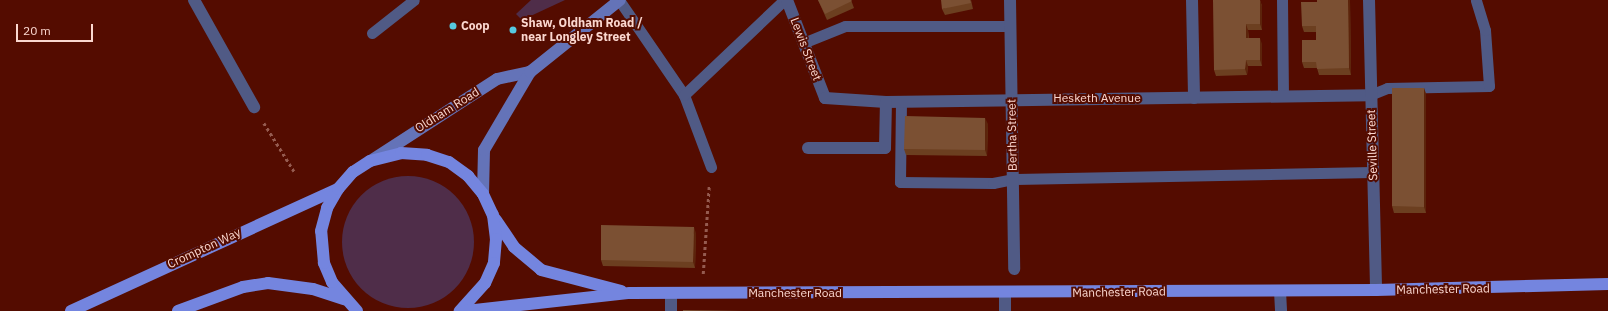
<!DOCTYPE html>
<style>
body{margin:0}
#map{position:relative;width:1608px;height:311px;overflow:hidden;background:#540c00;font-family:"IBM Plex Sans",sans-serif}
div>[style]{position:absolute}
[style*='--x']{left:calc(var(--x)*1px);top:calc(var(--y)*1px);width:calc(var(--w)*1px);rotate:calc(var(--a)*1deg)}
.green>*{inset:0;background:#4f2d49}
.round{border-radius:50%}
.path>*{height:2.5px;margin-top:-1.25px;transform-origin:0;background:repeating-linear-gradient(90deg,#955b50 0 3px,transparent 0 6px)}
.lane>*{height:11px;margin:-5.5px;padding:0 5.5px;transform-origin:5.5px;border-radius:5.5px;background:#505a85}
.street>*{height:12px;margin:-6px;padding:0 6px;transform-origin:6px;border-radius:6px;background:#505a85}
.secondary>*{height:12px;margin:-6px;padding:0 6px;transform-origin:6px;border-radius:6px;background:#6473b8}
.primary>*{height:12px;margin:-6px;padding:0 6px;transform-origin:6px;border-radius:6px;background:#7485df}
.wall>*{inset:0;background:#6c3f20}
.shaded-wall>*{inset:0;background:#5c240b}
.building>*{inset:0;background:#7b5033}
.dots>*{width:11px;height:11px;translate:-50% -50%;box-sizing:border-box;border:2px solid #540c00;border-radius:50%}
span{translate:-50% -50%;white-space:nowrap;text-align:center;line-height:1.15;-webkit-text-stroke:4px #540c00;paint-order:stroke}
.poi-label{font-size:12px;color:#fbd7cf;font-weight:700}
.left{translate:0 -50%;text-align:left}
.street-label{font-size:12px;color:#fbd7cf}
.scale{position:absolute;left:16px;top:24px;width:77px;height:18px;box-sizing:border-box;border:2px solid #fbd7cf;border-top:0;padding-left:5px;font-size:12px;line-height:14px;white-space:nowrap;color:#fbd7cf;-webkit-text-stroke:3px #540c00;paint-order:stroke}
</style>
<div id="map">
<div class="green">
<div style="clip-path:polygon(531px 0,565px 0,522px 20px,516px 14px)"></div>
<div class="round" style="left:342px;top:176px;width:132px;height:132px"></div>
</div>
<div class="path">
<div style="--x:264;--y:123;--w:57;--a:58"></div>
<div style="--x:703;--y:274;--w:89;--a:-86.1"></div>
</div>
<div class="lane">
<div style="--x:619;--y:0;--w:115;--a:55.6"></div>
<div style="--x:684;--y:95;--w:77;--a:69.4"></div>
<div style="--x:1282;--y:0;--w:95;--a:89.4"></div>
<div style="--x:372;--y:33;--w:53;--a:-38.2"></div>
<div style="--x:803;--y:43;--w:45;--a:-22"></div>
<div style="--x:845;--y:26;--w:165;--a:0"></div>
<div style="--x:684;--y:95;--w:138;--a:-43.5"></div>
<div style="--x:1370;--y:95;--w:18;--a:-22"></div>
<div style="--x:1387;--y:88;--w:102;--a:-1.1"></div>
<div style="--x:1489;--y:86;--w:56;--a:-94.1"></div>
<div style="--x:1485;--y:30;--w:31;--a:-107"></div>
<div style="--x:901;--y:101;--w:81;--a:90.7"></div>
<div style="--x:900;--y:182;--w:93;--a:0.6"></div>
<div style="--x:993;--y:183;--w:20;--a:-11"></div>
<div style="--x:1013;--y:179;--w:359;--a:-1.1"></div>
</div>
<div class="street">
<div style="--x:194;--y:0;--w:123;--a:60.7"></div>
<div style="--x:787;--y:0;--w:105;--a:68.8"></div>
<div style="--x:825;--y:98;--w:61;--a:3.8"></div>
<div style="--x:886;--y:102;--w:484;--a:-0.8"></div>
<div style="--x:1010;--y:0;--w:269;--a:89.1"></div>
<div style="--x:1192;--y:0;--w:98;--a:88.8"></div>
<div style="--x:1369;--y:0;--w:290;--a:88.6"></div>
<div style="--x:808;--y:148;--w:77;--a:0"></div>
<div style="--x:885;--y:148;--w:46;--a:-88.8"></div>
<div style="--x:1280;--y:291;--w:20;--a:87"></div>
<div style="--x:671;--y:311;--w:18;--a:-90"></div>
<div style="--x:1005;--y:311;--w:18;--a:-90"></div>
</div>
<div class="secondary">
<div style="--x:372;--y:160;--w:149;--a:-32.9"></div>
<div style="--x:497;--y:79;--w:34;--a:-12"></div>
<div style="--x:483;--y:194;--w:44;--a:-88.7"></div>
<div style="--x:484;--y:150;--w:91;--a:-59.5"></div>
<div style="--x:530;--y:72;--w:115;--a:-38.7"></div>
</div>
<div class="primary">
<div style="--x:496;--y:220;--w:32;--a:56"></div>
<div style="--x:514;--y:247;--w:35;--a:40"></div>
<div style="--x:541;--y:270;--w:83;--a:14.7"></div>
<div style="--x:71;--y:311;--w:294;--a:-24.6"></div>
<div style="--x:178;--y:311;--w:69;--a:-20.3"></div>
<div style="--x:243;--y:287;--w:25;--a:-9"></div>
<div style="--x:268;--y:283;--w:45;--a:7.6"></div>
<div style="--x:313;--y:289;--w:33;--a:18"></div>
<div style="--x:357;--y:311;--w:38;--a:-131"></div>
<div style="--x:332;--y:282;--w:21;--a:-113"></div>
<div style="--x:324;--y:263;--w:32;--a:-95"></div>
<div style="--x:321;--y:231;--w:24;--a:-75"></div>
<div style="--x:327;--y:208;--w:22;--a:-60"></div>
<div style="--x:338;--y:189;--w:23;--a:-49"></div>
<div style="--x:353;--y:172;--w:20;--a:-33"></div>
<div style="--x:370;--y:161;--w:32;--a:-14"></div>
<div style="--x:401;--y:153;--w:26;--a:4"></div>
<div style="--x:427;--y:155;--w:23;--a:18"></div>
<div style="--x:449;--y:162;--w:24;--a:36"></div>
<div style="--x:468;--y:176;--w:23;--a:50"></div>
<div style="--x:483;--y:194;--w:23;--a:65"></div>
<div style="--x:493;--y:215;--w:24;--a:83"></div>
<div style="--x:496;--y:239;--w:24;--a:95"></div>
<div style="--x:494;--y:263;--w:22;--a:114"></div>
<div style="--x:485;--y:283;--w:38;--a:132"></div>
<div style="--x:466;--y:311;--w:165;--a:-6.3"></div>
<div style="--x:630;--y:293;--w:746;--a:-0.23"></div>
<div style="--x:1376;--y:290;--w:232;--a:-1.5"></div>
</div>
<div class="wall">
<div style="clip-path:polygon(818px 0,851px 0,854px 8px,827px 20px)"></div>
<div style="clip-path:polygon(971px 0,973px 9px,945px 15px,942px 9px)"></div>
<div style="clip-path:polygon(1260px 0,1262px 6px,1262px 30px,1248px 30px,1249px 38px,1262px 44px,1262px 66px,1248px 66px,1247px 75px,1216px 76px,1214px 70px)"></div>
<div style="clip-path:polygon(1350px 0,1351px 75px,1319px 75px,1317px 68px,1304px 68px,1302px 62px,1316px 40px,1316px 32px,1304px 32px,1302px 26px,1317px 2px)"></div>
<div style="clip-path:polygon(1424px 88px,1426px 94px,1426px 213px,1394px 213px,1392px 206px)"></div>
<div style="clip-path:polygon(988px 124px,987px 156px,906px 155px,904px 149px)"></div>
<div style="clip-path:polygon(696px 233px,695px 268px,603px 266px,601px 260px)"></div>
</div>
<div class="shaded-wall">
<div style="clip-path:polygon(1260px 0,1262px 6px,1262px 30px,1260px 24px)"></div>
<div style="clip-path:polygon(1348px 0,1350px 0,1351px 75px,1349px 68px)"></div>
<div style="clip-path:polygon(1246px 24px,1248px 30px,1249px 44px,1246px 38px)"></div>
<div style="clip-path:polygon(1260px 38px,1262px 44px,1262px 66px,1260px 60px)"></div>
<div style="clip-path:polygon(1246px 60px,1248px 66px,1247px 75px,1245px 69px)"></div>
<div style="clip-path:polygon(1424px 88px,1426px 94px,1426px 213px,1424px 207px)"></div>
<div style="clip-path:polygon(985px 118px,988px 124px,987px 156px,985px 150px)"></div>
<div style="clip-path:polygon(694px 227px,696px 233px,695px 268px,693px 262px)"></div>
</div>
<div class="building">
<div style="clip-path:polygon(818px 0,851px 0,852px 1px,825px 14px)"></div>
<div style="clip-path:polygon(941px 0,970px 0,971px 3px,942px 9px)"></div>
<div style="clip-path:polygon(1213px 0,1260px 0,1260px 24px,1246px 24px,1246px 38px,1260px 38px,1260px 60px,1246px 60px,1245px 69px,1214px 70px)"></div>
<div style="clip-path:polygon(1317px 0,1348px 0,1349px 68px,1317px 69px,1316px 62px,1302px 62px,1302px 40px,1316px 40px,1316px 26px,1302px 26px,1301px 2px,1317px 2px)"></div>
<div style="clip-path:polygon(1392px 88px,1424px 88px,1424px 207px,1392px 206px)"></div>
<div style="clip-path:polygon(905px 116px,985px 118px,985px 150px,904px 149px)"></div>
<div style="clip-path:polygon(601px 225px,694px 227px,693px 262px,601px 260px)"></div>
<div style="clip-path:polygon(683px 310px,744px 311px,683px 311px)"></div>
</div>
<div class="dots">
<div style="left:453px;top:26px;background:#56c9e1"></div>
<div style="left:513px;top:30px;background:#56c9e1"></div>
</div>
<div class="poi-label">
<span class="left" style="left:521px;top:30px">Shaw, Oldham Road /<br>near Longley Street</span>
<span class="left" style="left:461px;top:26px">Coop</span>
</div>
<div class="street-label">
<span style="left:806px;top:49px;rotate:69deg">Lewis Street</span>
<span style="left:1097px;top:98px">Hesketh Avenue</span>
<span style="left:447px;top:110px;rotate:-32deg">Oldham Road</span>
<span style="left:1012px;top:135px;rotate:-91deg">Bertha Street</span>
<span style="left:1372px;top:145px;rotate:-92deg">Seville Street</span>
<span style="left:204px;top:248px;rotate:-25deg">Crompton Way</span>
<span style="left:1443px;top:289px;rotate:-1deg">Manchester Road</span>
<span style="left:1119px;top:292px;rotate:-1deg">Manchester Road</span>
<span style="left:795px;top:293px">Manchester Road</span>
</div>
<div class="scale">20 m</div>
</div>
